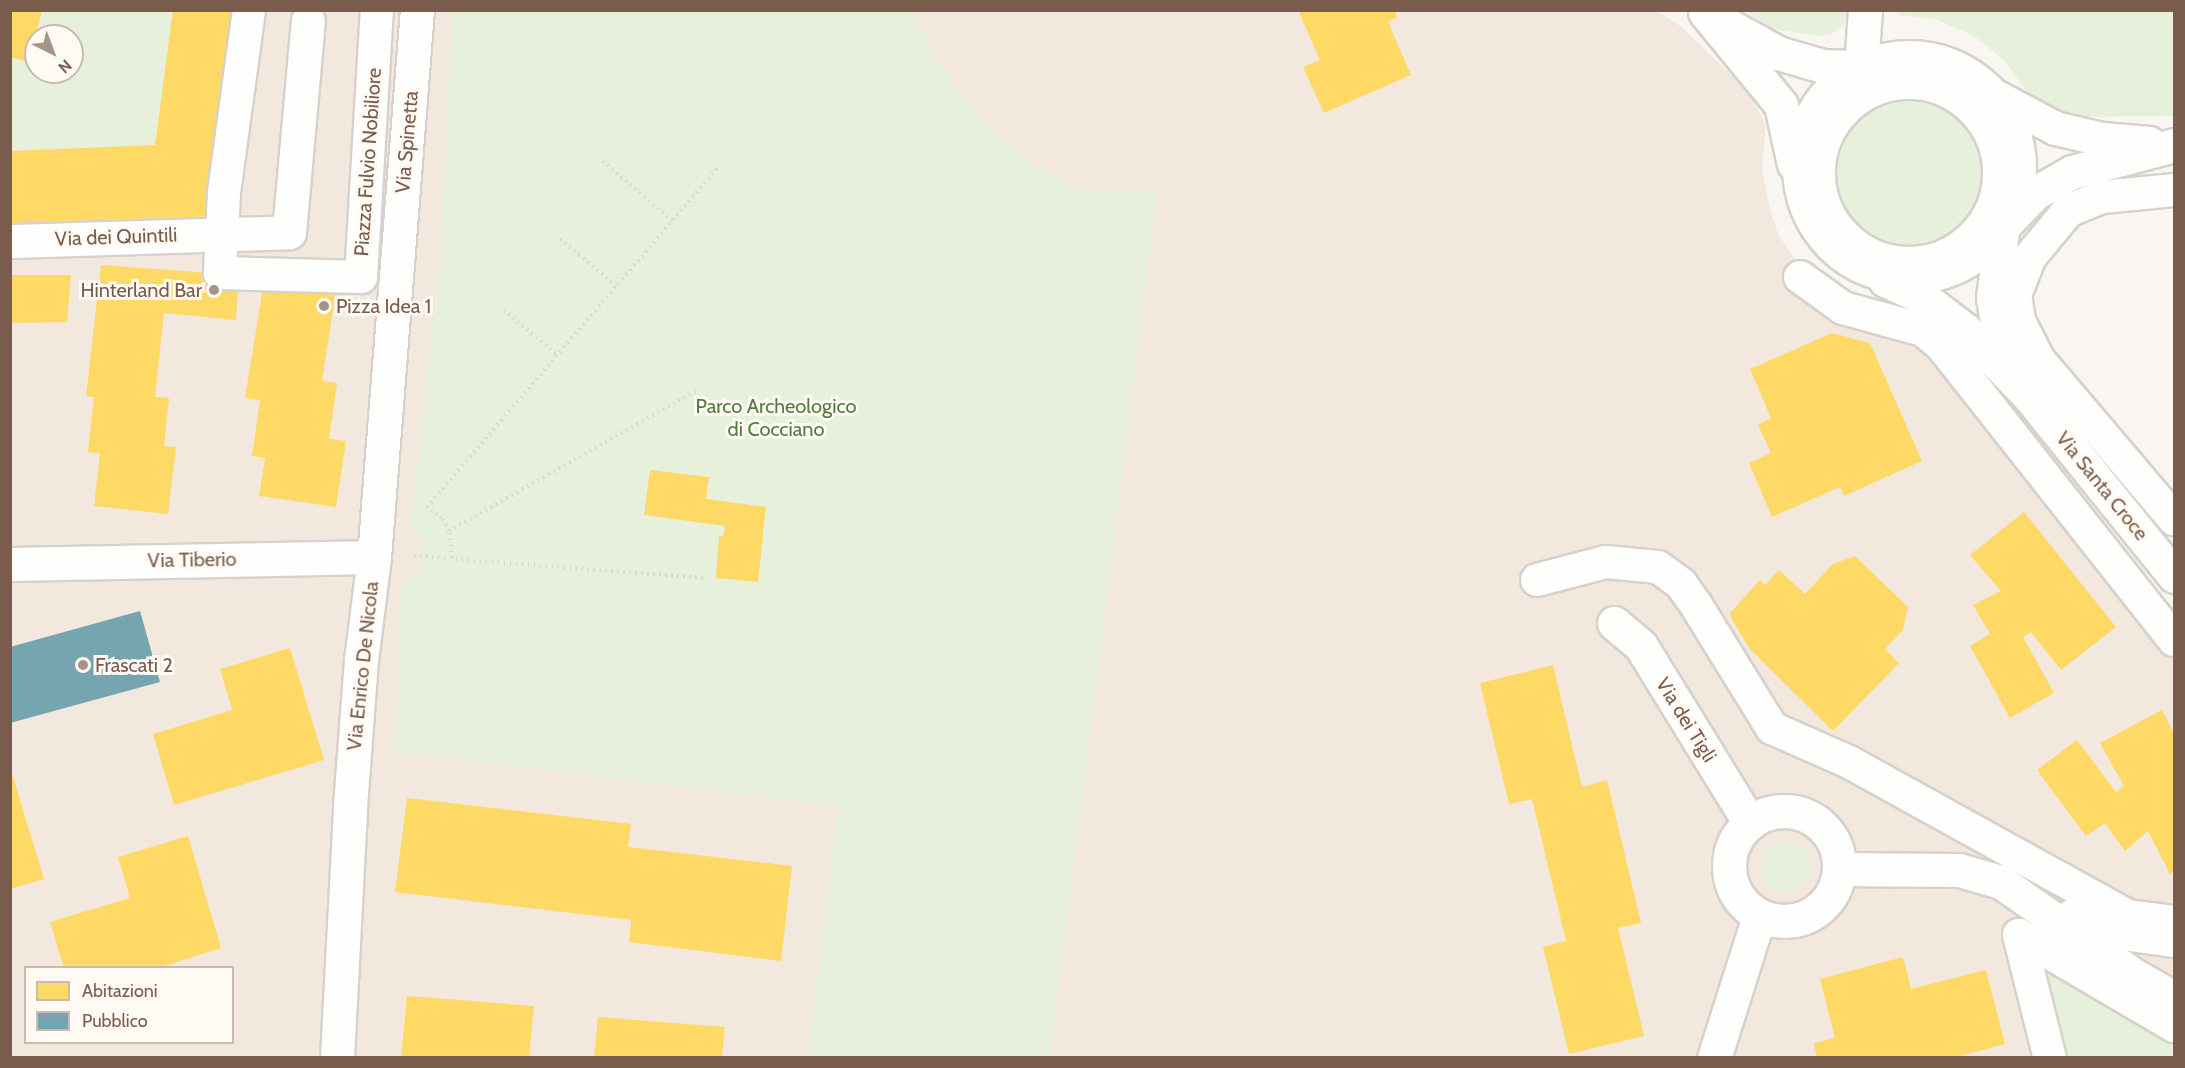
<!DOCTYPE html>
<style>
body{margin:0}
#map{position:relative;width:2185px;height:1068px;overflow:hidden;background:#f9f5f0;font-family:Cabin,sans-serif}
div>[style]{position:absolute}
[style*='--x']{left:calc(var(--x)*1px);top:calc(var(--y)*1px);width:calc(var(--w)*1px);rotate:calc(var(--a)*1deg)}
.residential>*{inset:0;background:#f2e8de}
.green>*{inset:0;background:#e7f0db}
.round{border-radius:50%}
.homes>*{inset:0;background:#ffd966}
.public>*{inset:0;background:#76a5af}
.path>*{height:4px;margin-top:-2px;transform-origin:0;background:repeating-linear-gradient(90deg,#dcd5d0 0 1.5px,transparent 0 6px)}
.roads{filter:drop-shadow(2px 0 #d7d1cb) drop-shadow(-2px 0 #d7d1cb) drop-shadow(0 2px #d7d1cb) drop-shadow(0 -2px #d7d1cb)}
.pedestrian>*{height:32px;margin:-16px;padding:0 16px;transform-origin:16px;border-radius:16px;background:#fefefd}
.pedestrian>.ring{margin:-16px;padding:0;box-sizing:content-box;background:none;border:32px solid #fefefd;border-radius:50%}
.minor>*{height:33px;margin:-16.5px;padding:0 16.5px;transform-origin:16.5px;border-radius:16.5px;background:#fefefd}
.minor>.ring{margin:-16.5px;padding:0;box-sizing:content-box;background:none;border:33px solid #fefefd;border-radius:50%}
.dots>*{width:16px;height:16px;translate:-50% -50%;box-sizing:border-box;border:3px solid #fffaf3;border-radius:50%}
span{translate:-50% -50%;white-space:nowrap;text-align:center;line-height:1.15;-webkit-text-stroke:6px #fffaf3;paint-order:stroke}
.street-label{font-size:20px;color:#7a5c4d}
.poi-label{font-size:20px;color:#7a5c4d}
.right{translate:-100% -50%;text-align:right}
.left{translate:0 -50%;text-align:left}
.park-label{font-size:20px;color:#537a41}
.frame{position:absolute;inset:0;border:12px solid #7a5c4d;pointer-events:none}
.legend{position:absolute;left:24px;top:966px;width:210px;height:78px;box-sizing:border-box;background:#fffaf3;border:2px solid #cabbb1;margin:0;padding:8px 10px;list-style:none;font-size:18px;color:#7a5c4d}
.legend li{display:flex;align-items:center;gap:12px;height:30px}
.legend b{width:30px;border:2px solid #cabbb1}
.north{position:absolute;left:24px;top:24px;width:60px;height:60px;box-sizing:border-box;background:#fffaf3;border:2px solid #cabbb1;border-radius:50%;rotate:138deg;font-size:16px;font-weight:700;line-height:24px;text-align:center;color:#7a5c4d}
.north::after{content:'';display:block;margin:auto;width:21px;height:27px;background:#a69286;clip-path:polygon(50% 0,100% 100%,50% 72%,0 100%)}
</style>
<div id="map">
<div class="residential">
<div style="clip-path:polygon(evenodd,10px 11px,1656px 11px,1682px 27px,1750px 94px,1766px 126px,1762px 168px,1769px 206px,1778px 234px,1796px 261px,1826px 286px,1888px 312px,2174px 615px,2174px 1057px,11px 1057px,10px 11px,36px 36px,72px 36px,72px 72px,36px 72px,36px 36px,10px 11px,26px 968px,232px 968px,232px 1042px,26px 1042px,26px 968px)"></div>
</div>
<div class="green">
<div style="clip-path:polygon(evenodd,42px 11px,173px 11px,155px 145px,11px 151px,10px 57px,30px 62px,42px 11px,36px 36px,72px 36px,72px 72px,36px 72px,36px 36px)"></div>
<div style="clip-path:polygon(452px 11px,913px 11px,936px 58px,983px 125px,1042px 170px,1084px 192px,1157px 192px,1050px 1057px,808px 1057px,838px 806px,396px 752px,401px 585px,420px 569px,424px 543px,411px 527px,441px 253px)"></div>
<div style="clip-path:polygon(1746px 11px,1849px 11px,1844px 24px,1833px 33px,1819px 36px,1773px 29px)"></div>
<div style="clip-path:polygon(1898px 11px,2174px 11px,2174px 116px,2076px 117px,2050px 109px,2027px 92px,2004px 60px,1974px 36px,1938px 20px,1899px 15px)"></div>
<div class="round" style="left:1819px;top:83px;width:180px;height:180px"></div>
<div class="round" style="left:1761px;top:842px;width:50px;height:50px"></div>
<div style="clip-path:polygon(2019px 935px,2174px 1026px,2174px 1057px,2050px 1057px)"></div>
</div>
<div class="homes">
<div style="clip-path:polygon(10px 10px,42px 10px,30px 62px,10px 57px)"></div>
<div style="clip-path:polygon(173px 10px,249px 10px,221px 216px,10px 223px,10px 151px,155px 145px)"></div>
<div style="clip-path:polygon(1298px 10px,1394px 10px,1397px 17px,1388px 22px,1411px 75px,1324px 113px,1303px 67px,1320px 60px)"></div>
<div style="clip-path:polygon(101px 265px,239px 275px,236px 320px,164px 313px,155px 397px,169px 398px,164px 446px,176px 447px,168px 514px,94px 506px,100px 453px,88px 452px,94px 397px,86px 396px)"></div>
<div style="clip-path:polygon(10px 275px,71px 275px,67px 322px,10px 323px)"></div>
<div style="clip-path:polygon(265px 275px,338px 277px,322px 381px,337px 383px,329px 439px,346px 441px,336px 507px,259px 496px,265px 458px,252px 456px,260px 400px,245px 398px)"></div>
<div style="clip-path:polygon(1832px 333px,1870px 343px,1922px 461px,1844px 496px,1840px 487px,1772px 517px,1749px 463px,1771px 453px,1758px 425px,1771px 418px,1750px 369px)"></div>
<div style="clip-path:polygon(650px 470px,709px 477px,706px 499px,766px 507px,758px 582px,716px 578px,719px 536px,723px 536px,725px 526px,644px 515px)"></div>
<div style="clip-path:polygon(2024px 512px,2116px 627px,2061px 670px,2031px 632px,2023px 637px,2054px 693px,2010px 718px,1970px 646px,1990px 634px,1973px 605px,2001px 591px,1970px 555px)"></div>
<div style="clip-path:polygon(1855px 556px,1908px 607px,1903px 630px,1885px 649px,1899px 663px,1833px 731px,1749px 648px,1729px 614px,1760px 580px,1765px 585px,1779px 570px,1805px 594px,1833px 564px)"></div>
<div style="clip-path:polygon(290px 648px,324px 760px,174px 805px,153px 734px,232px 710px,220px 669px)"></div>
<div style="clip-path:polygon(1553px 665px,1582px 787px,1607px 780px,1641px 923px,1618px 928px,1644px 1036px,1569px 1054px,1543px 947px,1566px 941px,1532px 799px,1509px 804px,1480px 683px)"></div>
<div style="clip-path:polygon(2162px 710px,2174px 733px,2174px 871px,2170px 874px,2148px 831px,2125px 851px,2105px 823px,2086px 836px,2037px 770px,2077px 740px,2116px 792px,2124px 786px,2100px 743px)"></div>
<div style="clip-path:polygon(10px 767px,44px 879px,10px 889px)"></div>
<div style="clip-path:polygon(407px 798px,631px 824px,628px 847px,792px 866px,781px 961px,629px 942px,631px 920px,395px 892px)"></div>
<div style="clip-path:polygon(188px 836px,221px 948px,158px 968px,64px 968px,50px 922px,130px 898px,118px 857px)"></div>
<div style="clip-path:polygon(1903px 957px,1911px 989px,1986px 970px,2005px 1044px,1952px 1058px,1817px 1058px,1814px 1043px,1835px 1038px,1820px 979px)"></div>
<div style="clip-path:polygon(407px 996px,534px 1006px,529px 1058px,401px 1058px)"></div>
<div style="clip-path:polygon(598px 1017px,725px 1027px,722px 1058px,594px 1058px)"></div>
</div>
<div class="public">
<div style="clip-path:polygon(140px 611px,160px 682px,10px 723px,10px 647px)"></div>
</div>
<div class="path">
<div style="--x:603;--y:161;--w:91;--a:41"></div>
<div style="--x:560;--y:239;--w:73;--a:40"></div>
<div style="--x:504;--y:310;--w:70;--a:40.3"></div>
<div style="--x:449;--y:531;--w:288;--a:-29.6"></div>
<div style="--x:414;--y:556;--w:292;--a:4.3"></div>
<div style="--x:452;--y:558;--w:27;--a:-96"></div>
<div style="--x:449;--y:531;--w:15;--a:-118"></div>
<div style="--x:442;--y:518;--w:19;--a:-144"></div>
<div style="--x:427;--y:507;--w:449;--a:-49.4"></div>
</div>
<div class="roads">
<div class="pedestrian">
<div style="--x:249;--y:10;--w:185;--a:97.8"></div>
<div style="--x:224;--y:193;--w:80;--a:92.9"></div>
<div style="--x:220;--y:273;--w:141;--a:1.6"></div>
<div style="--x:361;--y:277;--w:267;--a:-86.6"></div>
<div class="ring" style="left:1819px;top:83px;width:148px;height:148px"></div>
<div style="--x:2174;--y:190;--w:72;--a:174.4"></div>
<div style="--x:2102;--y:197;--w:37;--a:158"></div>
<div style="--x:2068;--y:211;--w:60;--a:129.6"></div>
<div style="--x:2030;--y:257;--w:41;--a:111.5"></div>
<div style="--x:2015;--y:295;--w:26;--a:81"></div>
<div style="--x:2019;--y:321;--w:44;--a:62.9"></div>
<div style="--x:2039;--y:360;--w:209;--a:49.7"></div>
<div style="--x:1800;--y:277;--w:53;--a:35.8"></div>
<div style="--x:1843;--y:308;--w:83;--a:15.4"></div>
<div style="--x:1923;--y:330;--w:23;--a:40"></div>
<div style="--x:1941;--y:345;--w:376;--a:51.7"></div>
<div style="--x:1537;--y:580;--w:71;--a:-14.6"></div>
<div style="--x:1606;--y:562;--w:52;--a:5.5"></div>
<div style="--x:1658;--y:567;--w:29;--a:36"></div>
<div style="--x:1681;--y:584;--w:26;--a:54"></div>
<div style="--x:1696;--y:605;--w:145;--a:58.3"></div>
<div style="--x:1772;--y:728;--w:84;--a:23.8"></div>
<div style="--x:1849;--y:762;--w:319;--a:28.9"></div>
<div style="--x:2128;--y:916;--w:46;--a:7.4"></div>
<div style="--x:2019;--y:935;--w:180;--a:30.4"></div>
<div style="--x:2019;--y:935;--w:127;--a:75.9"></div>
</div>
<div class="minor">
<div style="--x:1705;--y:12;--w:120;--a:50.7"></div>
<div style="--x:1781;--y:105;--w:60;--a:77.6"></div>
<div style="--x:1722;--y:22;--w:64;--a:29"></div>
<div style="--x:1778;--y:53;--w:47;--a:16.1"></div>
<div style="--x:1823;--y:66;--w:38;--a:2"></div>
<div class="ring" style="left:1799px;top:57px;width:187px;height:187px"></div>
<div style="--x:1861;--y:67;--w:57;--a:-86"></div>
<div style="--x:1995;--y:96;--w:68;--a:28.1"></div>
<div style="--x:2055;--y:128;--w:48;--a:13.2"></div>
<div style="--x:2102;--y:139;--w:47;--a:4.9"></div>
<div style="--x:2007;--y:222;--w:40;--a:-46"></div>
<div style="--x:2035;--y:193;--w:43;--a:-29.6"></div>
<div style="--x:2072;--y:172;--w:106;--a:-14.8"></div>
<div style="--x:2003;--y:225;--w:73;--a:97.9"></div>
<div style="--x:1993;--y:297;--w:40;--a:81.5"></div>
<div style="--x:1999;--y:337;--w:38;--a:68"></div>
<div style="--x:10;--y:241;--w:279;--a:-1.8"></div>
<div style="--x:289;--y:232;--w:212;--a:-84.9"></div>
<div style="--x:1885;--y:280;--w:41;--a:24.7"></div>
<div style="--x:1922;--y:297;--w:53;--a:37.3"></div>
<div style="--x:1964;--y:329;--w:93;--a:45.9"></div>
<div style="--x:2029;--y:396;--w:231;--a:51.1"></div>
<div style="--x:10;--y:564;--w:364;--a:-1.1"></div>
<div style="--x:1614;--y:623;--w:35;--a:40"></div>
<div style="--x:1641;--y:646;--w:198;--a:58.4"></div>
<div style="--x:1745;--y:815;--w:10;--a:79"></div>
<div class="ring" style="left:1729px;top:811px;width:77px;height:77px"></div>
<div style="--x:1839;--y:869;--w:120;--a:0.5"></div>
<div style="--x:1959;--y:870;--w:44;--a:15.9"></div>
<div style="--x:2001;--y:882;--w:162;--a:35"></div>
<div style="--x:2134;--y:975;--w:46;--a:29.9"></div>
<div style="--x:2071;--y:916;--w:48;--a:19.6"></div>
<div style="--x:2116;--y:932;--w:59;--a:7.9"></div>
<div style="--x:337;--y:1058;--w:252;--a:-87"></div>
<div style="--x:350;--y:806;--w:146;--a:-85.7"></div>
<div style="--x:361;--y:660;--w:104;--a:-82.8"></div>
<div style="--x:374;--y:557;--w:549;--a:-85.51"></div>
<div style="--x:1714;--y:1058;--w:149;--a:-72.4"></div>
</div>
</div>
<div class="dots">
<div style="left:214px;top:290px;background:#a69286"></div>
<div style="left:324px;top:306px;background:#a69286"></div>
<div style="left:83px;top:665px;background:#a69286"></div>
</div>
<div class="street-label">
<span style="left:407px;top:142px;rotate:-85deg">Via Spinetta</span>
<span style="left:368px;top:162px;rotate:-86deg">Piazza Fulvio Nobiliore</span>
<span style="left:116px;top:237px;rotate:-2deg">Via dei Quintili</span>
<span style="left:2102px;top:486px;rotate:51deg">Via Santa Croce</span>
<span style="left:192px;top:560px;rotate:-1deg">Via Tiberio</span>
<span style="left:363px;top:666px;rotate:-84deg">Via Enrico De Nicola</span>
<span style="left:1686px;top:720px;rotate:58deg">Via dei Tigli</span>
</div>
<div class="poi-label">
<span class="right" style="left:202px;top:290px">Hinterland Bar</span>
<span class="left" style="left:336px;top:306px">Pizza Idea 1</span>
<span class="left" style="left:95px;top:665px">Frascati 2</span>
</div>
<div class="park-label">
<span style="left:776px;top:418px">Parco Archeologico<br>di Cocciano</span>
</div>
<div class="frame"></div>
<ul class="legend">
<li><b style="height:16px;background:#ffd966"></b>Abitazioni</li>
<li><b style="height:16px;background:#76a5af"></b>Pubblico</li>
</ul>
<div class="north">N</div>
</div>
